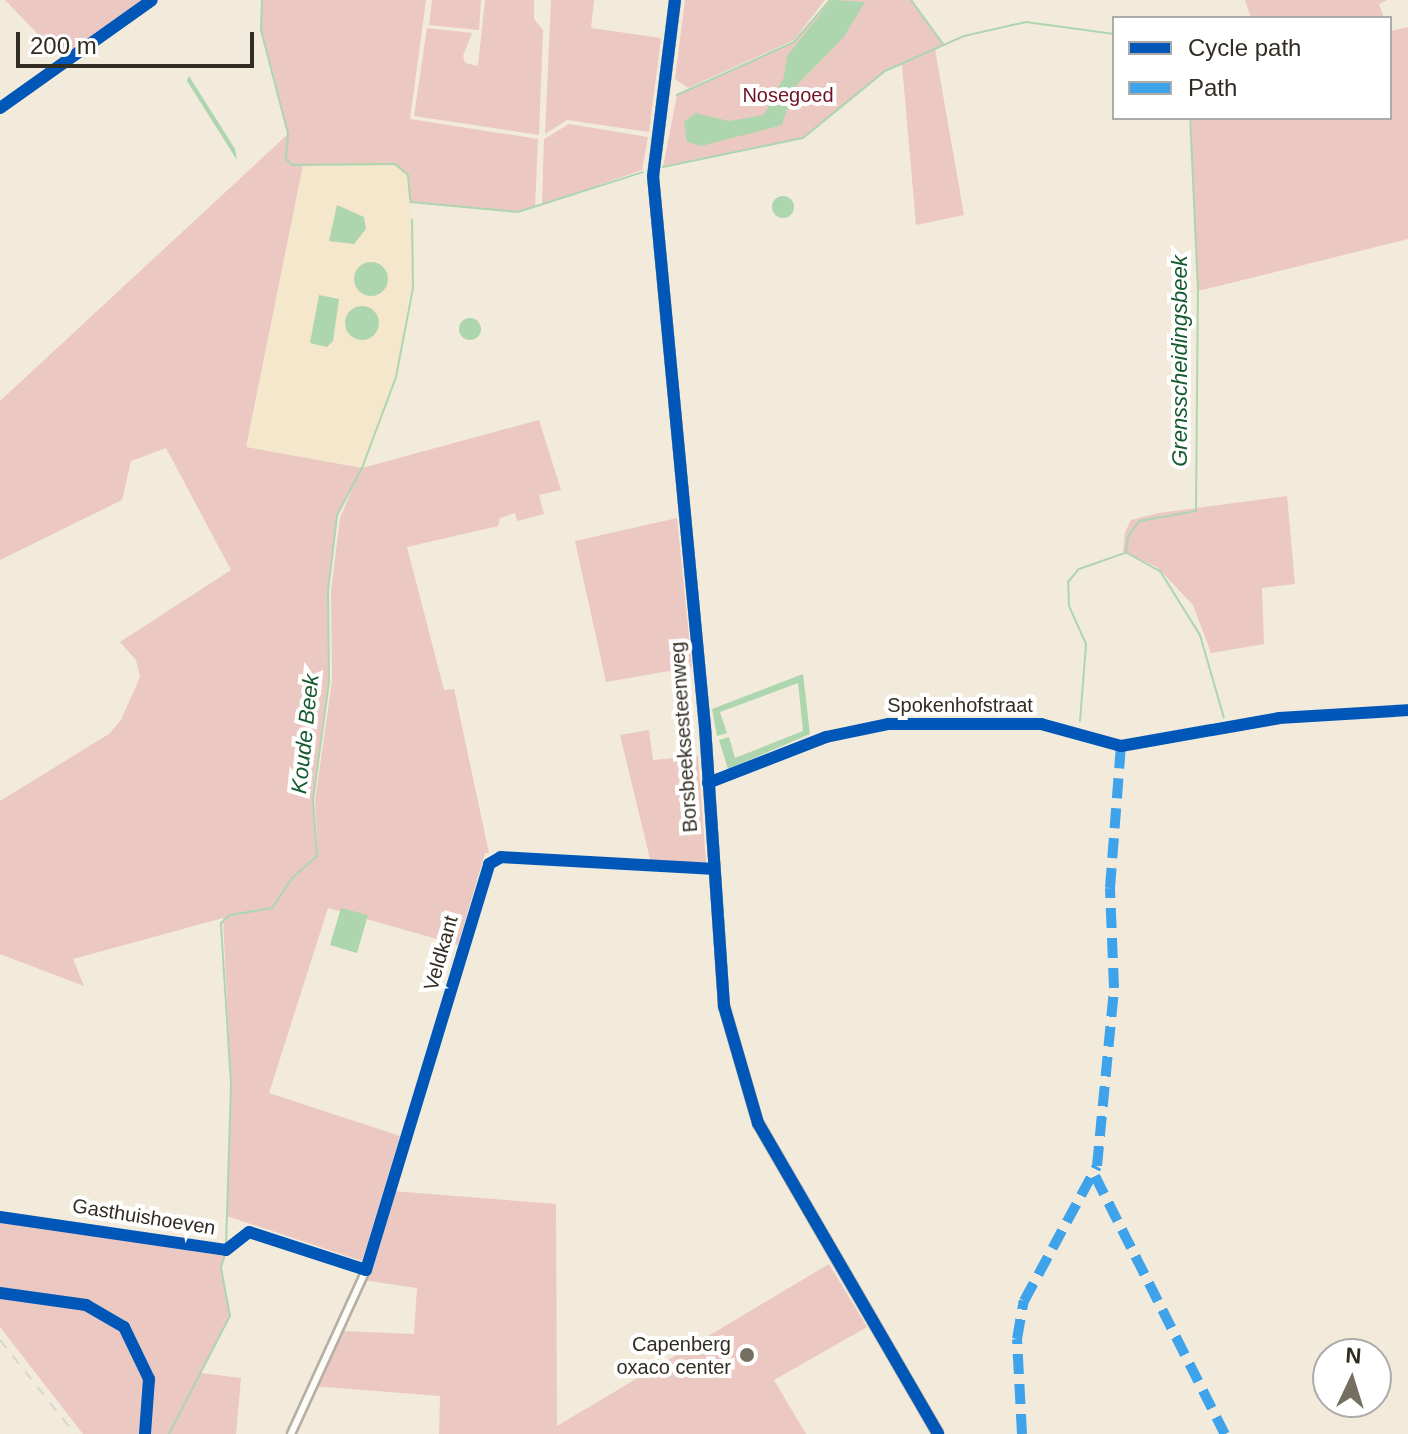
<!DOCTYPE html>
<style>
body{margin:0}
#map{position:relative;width:1408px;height:1434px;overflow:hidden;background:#f2eada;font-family:Helvetica,sans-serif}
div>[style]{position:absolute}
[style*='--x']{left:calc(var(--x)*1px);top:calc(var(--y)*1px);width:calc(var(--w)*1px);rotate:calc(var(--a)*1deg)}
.built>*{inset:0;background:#f5e7cc}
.green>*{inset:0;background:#ebc8c1}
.water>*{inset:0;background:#add6af}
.round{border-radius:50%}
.stream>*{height:2px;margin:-1px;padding:0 1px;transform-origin:1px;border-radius:1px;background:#add6af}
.roads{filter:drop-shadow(2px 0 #b5afa2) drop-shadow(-2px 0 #b5afa2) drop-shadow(0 2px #b5afa2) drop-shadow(0 -2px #b5afa2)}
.minor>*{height:6px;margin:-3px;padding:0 3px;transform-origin:3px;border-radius:3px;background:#fdfcf9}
.tertiary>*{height:8px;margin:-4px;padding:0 4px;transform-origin:4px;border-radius:4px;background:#fdfcf9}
.rail>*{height:2px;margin-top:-1px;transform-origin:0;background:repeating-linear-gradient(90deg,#d7d5d0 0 10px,transparent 0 20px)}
.quiet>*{height:10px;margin-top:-5px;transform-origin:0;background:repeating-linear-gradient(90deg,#3ea3ea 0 20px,transparent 0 30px)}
.cycleway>*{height:12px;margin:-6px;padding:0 6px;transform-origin:6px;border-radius:6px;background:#0057b8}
.dots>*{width:22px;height:22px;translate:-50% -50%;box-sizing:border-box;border:4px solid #fff;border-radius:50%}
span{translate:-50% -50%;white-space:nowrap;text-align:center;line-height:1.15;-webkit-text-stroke:8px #fff;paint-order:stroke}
.park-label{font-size:20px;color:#701223}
.street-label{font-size:20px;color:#322d22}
.poi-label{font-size:20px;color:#322d22}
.right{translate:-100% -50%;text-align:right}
.water-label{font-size:22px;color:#155a2d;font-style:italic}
.legend{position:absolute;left:1112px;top:16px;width:280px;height:104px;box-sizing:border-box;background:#fff;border:2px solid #adaba7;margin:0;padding:10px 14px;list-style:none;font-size:24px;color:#322d22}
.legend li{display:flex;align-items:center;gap:16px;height:40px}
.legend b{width:40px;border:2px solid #adaba7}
.north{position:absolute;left:1312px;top:1338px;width:80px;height:80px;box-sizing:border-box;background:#fff;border:2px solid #adaba7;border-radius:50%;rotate:4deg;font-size:22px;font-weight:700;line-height:32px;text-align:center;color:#322d22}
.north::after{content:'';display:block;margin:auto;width:28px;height:36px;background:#756f62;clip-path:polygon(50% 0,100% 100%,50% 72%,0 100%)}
.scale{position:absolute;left:16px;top:32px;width:238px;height:36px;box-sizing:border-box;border:4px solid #322d22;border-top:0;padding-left:10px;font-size:24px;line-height:28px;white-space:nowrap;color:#322d22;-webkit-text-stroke:6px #fff;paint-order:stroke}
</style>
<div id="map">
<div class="built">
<div style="clip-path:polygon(375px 160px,395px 164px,408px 175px,415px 263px,396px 377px,362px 468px,246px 448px,303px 165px)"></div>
</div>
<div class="green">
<div style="clip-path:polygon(5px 0,148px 0,62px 59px)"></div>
<div style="clip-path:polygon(evenodd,262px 0,426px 0,410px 119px,538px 139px,535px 207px,518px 212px,410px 202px,408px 175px,395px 164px,303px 165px,246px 447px,362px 468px,539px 420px,561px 490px,539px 495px,544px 514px,517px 521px,515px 513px,500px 518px,498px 526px,407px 547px,444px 690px,454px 689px,489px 853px,485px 853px,458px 945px,328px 908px,269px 1093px,400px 1136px,362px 1261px,227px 1216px,231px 1084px,223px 918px,73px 959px,84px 986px,0 954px,0 801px,109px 734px,121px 720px,140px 677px,136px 660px,120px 642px,231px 570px,166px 448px,131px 461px,122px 500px,0 560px,0 401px,288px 134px,261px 30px,262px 0,353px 487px,340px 518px,331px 591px,332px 681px,315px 801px,318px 857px,313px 800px,329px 681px,328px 591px,337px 515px,353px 487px)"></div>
<div style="clip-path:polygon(432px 0,481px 0,479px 30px,429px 25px)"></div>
<div style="clip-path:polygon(485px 0,534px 0,534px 19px,543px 30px,539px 135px,414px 116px,427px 28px,472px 33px,463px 56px,465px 63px,478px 66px)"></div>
<div style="clip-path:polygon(551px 0,594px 0,591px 28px,661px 38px,649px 132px,567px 120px,545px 134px)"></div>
<div style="clip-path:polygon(685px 0,825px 0,794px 40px,688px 88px,675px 79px)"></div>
<div style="clip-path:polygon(830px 0,911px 0,944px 45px,935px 49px,964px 215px,916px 225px,902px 65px,885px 71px,803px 138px,663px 167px,677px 95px,794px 42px)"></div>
<div style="clip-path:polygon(1245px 0,1387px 0,1379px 4px,1384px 18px,1251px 18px)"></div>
<div style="clip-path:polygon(1408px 27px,1408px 239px,1198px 291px,1190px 118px,1390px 118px,1390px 31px)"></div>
<div style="clip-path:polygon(569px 124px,648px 137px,642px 170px,542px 205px,544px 139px)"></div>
<div style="clip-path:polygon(1287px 496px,1295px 584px,1262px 588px,1264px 644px,1211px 653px,1193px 605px,1157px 567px,1123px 552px,1125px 532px,1131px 520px,1159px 513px)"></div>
<div style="clip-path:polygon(677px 518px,692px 667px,606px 682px,575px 541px)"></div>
<div style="clip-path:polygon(649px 730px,653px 760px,698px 756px,706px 862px,702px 865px,651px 863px,620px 735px)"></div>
<div style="clip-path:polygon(392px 1191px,556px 1204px,557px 1426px,829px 1264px,867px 1327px,774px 1380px,806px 1434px,439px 1434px,440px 1396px,312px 1386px,341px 1331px,414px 1334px,417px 1288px,362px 1280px)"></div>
<div style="clip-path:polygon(0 1217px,226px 1250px,221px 1268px,230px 1316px,201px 1373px,241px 1378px,236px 1434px,83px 1434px,0 1327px)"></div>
</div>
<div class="water">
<div style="clip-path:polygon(832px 0,865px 2px,844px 37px,794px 88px,782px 125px,701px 146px,687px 142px,684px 122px,695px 113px,729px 121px,764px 115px,784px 77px,787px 56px)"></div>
<div style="clip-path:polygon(189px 76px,235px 149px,237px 160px,187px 81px)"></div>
<div class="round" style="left:772px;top:196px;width:22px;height:22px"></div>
<div style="clip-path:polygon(337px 205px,364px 217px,366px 229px,354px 244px,329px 241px)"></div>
<div class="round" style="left:354px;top:262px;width:34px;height:34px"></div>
<div style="clip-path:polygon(319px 295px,339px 299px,333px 341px,327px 347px,310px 343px)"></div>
<div class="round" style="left:345px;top:306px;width:34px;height:34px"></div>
<div class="round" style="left:459px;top:318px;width:22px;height:22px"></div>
<div style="clip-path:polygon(803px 674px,810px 734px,728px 769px,719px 740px,729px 737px,735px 758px,803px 731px,798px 683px,720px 712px,727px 733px,717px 736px,712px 709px)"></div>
<div style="clip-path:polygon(341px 908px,368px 915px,357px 953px,330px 945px)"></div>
</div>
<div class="stream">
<div style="--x:262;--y:0;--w:30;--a:92"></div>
<div style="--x:261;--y:30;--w:107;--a:75.4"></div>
<div style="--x:288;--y:134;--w:25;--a:95"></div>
<div style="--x:286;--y:159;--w:8;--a:45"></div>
<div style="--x:292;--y:165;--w:103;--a:-0.6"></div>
<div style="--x:395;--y:164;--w:17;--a:40"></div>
<div style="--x:408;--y:175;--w:25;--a:85"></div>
<div style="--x:911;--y:0;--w:54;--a:54"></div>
<div style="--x:677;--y:95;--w:128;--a:-24.4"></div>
<div style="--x:794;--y:42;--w:55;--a:-49.4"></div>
<div style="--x:663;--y:167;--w:143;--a:-11.7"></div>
<div style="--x:803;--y:138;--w:106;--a:-39.3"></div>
<div style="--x:885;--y:71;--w:86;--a:-23.9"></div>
<div style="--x:964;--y:36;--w:64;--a:-12.7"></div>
<div style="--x:1026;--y:22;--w:89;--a:7.8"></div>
<div style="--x:410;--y:202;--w:108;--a:5.3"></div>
<div style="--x:518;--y:212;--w:131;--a:-17.7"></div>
<div style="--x:1126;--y:553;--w:16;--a:-83"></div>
<div style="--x:1128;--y:537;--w:19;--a:-55"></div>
<div style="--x:1139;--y:521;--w:58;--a:-10"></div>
<div style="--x:1196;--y:511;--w:220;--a:-89.5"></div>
<div style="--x:1198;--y:291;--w:173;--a:-92.6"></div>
<div style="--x:1127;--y:553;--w:38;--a:29"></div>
<div style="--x:1160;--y:571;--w:75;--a:58"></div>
<div style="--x:1200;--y:635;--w:86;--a:73.9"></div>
<div style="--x:1080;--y:721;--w:77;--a:-85.5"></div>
<div style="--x:1086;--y:644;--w:42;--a:-114.1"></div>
<div style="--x:1069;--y:606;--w:24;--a:-92"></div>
<div style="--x:1068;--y:582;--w:17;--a:-50"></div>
<div style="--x:1079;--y:569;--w:49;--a:-19.2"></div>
<div style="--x:226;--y:1245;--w:161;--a:-88.2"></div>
<div style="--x:231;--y:1084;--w:161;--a:-93.6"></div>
<div style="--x:221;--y:923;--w:12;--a:-42"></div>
<div style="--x:230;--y:915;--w:43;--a:-9.5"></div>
<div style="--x:272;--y:908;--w:36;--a:-56"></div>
<div style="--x:292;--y:878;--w:33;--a:-41"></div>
<div style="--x:317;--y:856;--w:56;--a:-94.1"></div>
<div style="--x:313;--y:800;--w:120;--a:-82.3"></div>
<div style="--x:329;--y:681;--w:90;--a:-90.6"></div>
<div style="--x:328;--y:591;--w:77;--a:-83.2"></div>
<div style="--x:337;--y:515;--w:53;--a:-62"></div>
<div style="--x:362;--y:468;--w:97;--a:-69.5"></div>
<div style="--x:396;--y:377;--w:91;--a:-79.2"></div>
<div style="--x:413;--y:288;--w:68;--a:-90.8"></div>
<div style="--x:169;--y:1434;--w:133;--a:-62.7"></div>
<div style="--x:230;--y:1316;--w:49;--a:-100.6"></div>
<div style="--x:221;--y:1268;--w:18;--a:-74"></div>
</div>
<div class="roads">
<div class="minor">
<div style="--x:0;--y:108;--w:186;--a:-35.4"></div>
<div style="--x:708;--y:783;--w:127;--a:-21.3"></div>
<div style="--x:826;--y:737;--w:63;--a:-11.8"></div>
<div style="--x:888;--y:724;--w:153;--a:0"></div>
<div style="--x:1041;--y:724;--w:83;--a:15.4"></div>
<div style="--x:1121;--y:746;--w:160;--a:-10"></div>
<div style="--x:1279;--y:718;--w:129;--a:-3.5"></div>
<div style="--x:0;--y:1217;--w:228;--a:8.3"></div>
<div style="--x:226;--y:1250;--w:29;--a:-38"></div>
<div style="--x:249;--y:1232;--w:123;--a:18"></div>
<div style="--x:291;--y:1434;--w:180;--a:-65.4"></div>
<div style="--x:366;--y:1270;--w:424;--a:-73.1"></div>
<div style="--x:489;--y:864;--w:14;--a:-30"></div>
<div style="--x:501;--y:857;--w:213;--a:3.2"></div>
</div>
<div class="tertiary">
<div style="--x:675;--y:0;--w:177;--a:97.1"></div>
<div style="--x:653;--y:176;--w:553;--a:84.61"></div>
<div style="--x:705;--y:727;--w:280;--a:86.1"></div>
<div style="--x:724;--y:1006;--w:122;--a:73.8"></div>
<div style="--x:758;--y:1123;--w:359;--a:59.9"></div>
</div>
</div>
<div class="rail">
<div style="--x:0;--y:1340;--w:120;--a:51.4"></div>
</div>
<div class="quiet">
<div style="--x:1095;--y:1176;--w:289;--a:63.3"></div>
<div style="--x:1022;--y:1434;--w:95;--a:-93"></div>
<div style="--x:1017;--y:1339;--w:39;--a:-80"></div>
<div style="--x:1024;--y:1301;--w:153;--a:-61.6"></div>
<div style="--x:1097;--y:1166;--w:179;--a:-84.5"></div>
<div style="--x:1114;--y:988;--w:100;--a:-92.3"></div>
<div style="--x:1110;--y:888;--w:142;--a:-85.6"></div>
</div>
<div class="cycleway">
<div style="--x:675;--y:0;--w:177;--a:97.1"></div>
<div style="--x:653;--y:176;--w:553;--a:84.61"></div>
<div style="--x:705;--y:727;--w:280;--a:86.1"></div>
<div style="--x:724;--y:1006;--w:122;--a:73.8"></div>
<div style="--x:758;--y:1123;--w:359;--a:59.9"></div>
<div style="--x:0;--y:108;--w:186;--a:-35.4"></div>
<div style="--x:708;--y:783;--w:127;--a:-21.3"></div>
<div style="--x:826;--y:737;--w:63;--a:-11.8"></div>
<div style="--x:888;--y:724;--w:153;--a:0"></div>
<div style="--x:1041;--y:724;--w:83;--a:15.4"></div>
<div style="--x:1121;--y:746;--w:160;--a:-10"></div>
<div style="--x:1279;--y:718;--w:129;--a:-3.5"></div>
<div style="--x:0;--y:1217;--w:228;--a:8.3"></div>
<div style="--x:226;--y:1250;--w:29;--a:-38"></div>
<div style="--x:249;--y:1232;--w:123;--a:18"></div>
<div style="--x:366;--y:1270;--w:424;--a:-73.1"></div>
<div style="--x:489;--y:864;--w:14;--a:-30"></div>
<div style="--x:501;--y:857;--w:213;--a:3.2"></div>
<div style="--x:0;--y:1293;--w:87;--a:7.9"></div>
<div style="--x:86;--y:1305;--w:44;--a:30.1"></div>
<div style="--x:124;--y:1327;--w:58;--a:64.3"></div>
<div style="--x:149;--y:1379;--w:55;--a:94.2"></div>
</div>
<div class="dots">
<div style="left:747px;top:1355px;background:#756f62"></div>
</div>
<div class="park-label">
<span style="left:788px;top:95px">Nosegoed</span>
</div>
<div class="street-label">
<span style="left:960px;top:705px">Spokenhofstraat</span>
<span style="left:684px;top:737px;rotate:-94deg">Borsbeeksesteenweg</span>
<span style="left:441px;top:953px;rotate:-74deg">Veldkant</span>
<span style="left:144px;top:1217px;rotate:9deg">Gasthuishoeven</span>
</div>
<div class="poi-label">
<span class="right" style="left:731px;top:1356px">Capenberg<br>oxaco center</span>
</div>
<div class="water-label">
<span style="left:1180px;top:361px;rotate:-90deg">Grensscheidingsbeek</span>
<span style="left:305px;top:734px;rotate:-84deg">Koude Beek</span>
</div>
<ul class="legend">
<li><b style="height:10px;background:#0057b8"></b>Cycle path</li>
<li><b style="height:10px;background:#3ea3ea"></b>Path</li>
</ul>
<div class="north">N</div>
<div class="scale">200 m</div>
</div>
